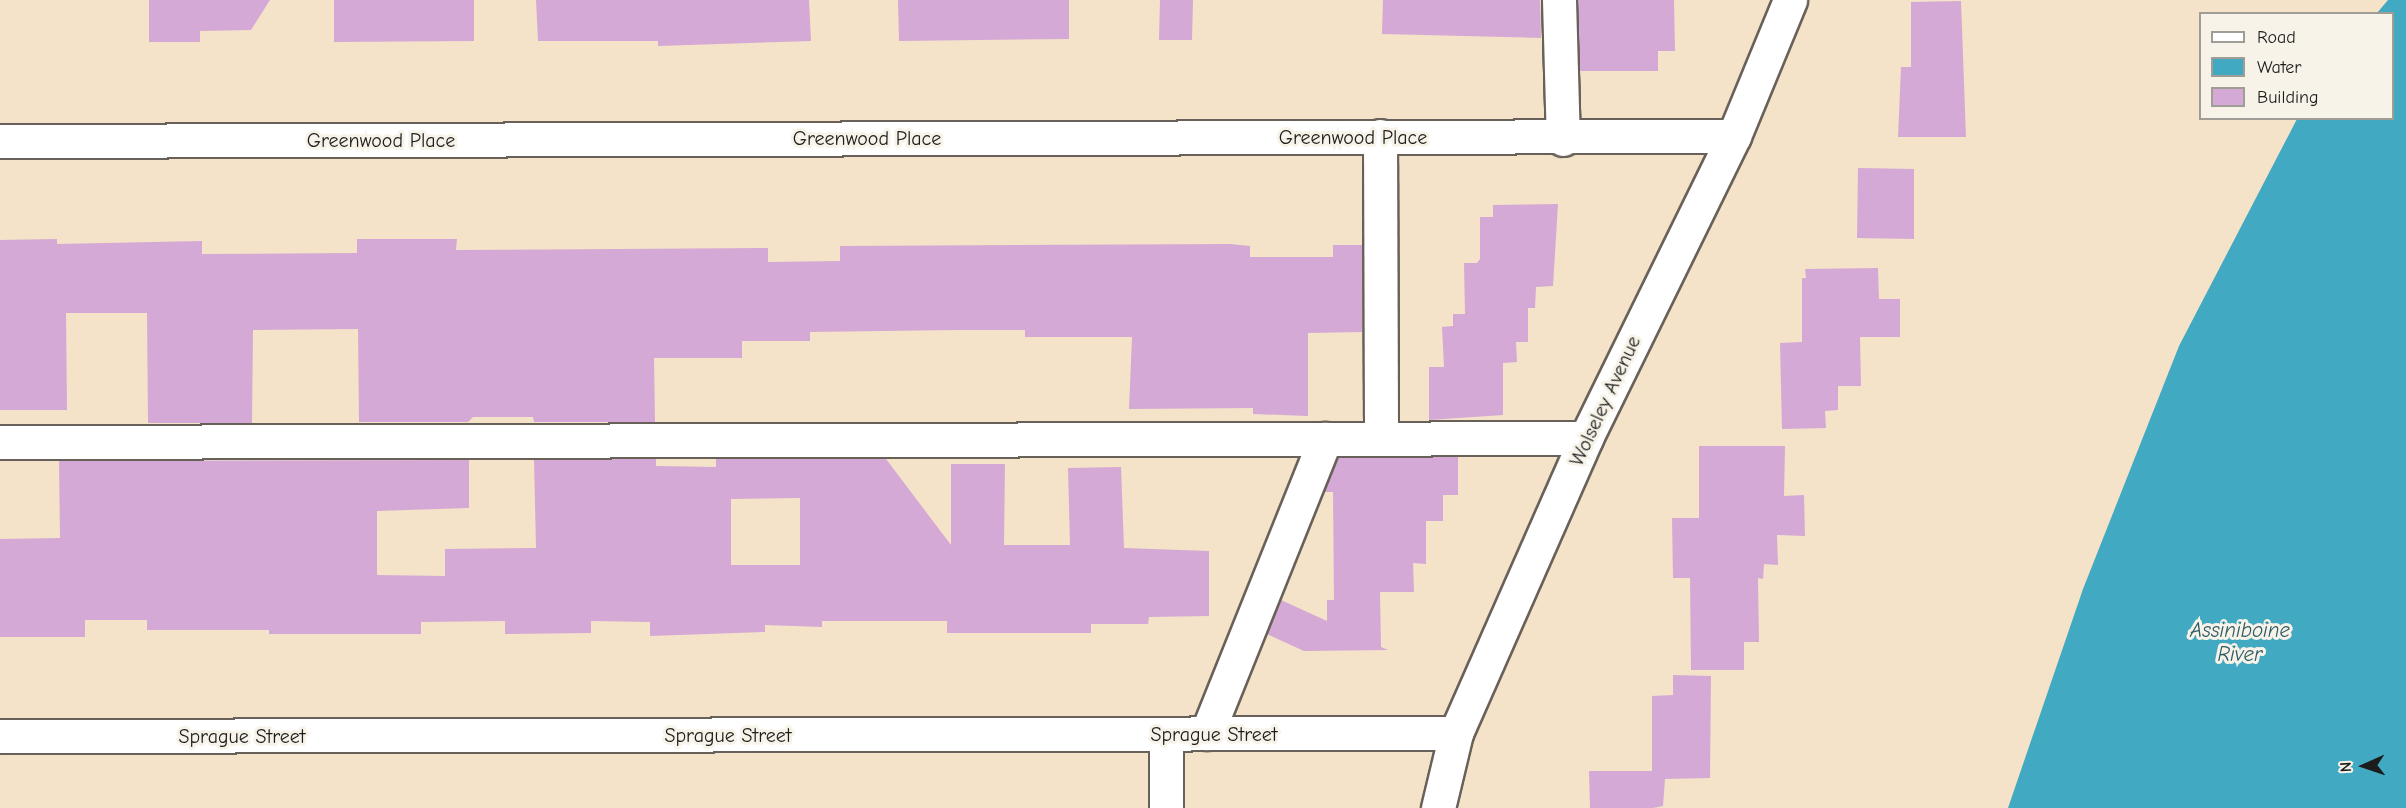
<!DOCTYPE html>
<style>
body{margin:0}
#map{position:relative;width:2406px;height:808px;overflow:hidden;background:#f4e2c9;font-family:"Comic Neue",sans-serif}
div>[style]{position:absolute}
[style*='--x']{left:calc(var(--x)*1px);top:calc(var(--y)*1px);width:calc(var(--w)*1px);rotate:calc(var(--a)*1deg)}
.water>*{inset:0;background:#42a9c2}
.building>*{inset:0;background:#d4a9d5}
.roads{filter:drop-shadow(2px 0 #686159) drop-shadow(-2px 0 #686159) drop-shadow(0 2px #686159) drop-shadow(0 -2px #686159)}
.minor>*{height:33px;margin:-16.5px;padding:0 16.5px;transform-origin:16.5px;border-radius:16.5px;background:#fff}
span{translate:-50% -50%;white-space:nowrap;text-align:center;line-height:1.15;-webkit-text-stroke:6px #f7f3e8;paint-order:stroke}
.street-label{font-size:20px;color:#1c1c1c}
.water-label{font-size:21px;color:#2d5b67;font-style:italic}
.legend{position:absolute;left:2199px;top:12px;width:195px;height:108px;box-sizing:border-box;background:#f7f3e8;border:2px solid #9f9d96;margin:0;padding:8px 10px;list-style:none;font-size:18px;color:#1c1c1c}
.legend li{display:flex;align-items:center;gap:12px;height:30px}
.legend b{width:30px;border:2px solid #9f9d96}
.north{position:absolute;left:2334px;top:736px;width:60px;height:60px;-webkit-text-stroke:4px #f7f3e8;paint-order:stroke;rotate:267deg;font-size:16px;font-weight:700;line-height:24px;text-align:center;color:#1c1c1c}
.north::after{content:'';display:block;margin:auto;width:21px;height:27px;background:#1c1c1c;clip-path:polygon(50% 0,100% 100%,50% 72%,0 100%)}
</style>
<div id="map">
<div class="water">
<div style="clip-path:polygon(2388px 0,2406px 0,2406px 808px,2008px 808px,2083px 589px,2179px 346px,2297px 119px,2392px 118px,2392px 14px,2377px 13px)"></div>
</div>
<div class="building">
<div style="clip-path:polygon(149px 0,270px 0,251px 30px,200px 31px,200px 42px,149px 42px)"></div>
<div style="clip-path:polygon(334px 0,474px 0,474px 41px,334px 42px)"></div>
<div style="clip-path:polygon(536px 0,809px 0,811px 41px,658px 46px,658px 41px,538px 41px)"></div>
<div style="clip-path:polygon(898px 0,1069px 0,1069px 39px,899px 41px)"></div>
<div style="clip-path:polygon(1160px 0,1193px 0,1192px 40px,1159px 40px)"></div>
<div style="clip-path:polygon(1383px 0,1540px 0,1541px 38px,1382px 34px)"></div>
<div style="clip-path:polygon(1578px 0,1674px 0,1675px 51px,1658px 51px,1658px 71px,1580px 71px)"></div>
<div style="clip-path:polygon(1961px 1px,1966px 137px,1898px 137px,1901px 67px,1911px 67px,1911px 2px)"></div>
<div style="clip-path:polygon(1858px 168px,1914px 169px,1914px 239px,1857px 238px)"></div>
<div style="clip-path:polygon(1558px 204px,1553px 286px,1536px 287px,1535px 308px,1528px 308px,1528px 342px,1516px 342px,1517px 362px,1503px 363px,1503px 415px,1429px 420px,1429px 367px,1444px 367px,1442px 327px,1453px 326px,1453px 314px,1465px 314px,1464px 263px,1477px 263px,1480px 259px,1480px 217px,1493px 217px,1493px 205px)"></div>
<div style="clip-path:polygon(57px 239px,57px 244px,202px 241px,202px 254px,357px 253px,357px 239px,457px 239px,456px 250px,768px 248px,768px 262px,840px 261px,840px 246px,1230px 244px,1250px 246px,1250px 257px,1333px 257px,1333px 245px,1362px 245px,1362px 332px,1308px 333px,1308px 416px,1253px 414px,1253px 408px,1129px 409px,1132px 337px,1025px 337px,1025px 330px,955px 330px,810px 332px,810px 341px,742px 341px,742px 358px,654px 358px,655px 422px,534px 422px,533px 417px,473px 417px,468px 422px,359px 422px,358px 329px,253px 330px,252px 423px,148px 423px,147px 313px,66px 313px,67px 410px,0 410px,0 240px)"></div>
<div style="clip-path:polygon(1878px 268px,1879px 299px,1900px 299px,1900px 337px,1860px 337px,1861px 386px,1838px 386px,1838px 410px,1825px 411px,1826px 428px,1782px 429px,1780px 343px,1802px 342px,1802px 278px,1806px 278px,1805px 269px)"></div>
<div style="clip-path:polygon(1699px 446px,1785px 446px,1784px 496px,1804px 495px,1805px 536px,1777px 535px,1778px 565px,1764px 564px,1763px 579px,1758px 578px,1759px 642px,1744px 642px,1744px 670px,1691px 670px,1690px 578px,1673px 578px,1672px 518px,1699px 518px)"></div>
<div style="clip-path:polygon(1338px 457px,1458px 457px,1458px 495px,1443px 495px,1443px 521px,1426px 521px,1426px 564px,1413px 563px,1414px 592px,1380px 592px,1381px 647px,1388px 650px,1304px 651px,1267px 634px,1281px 600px,1327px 621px,1327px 600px,1334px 600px,1333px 492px,1324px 492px)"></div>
<div style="clip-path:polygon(evenodd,534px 459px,656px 459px,656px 466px,716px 467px,716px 459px,886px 459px,951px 545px,951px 464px,1005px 464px,1004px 545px,1070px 545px,1068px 468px,1121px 467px,1124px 548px,1209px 551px,1209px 616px,1149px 617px,1148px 624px,1091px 624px,1091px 633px,947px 633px,947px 621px,822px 621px,822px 627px,765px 625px,765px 632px,650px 636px,650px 622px,591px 621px,591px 633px,505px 634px,505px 621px,421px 622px,421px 634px,269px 634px,269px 630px,147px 630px,147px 620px,85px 620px,85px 637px,0 637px,0 539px,60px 538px,59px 461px,469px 460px,469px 508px,377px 511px,377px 575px,445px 576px,445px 549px,536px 548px,534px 459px,800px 498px,800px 565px,731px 565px,731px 499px,800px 498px)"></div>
<div style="clip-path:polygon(1673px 675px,1711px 676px,1710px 778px,1665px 779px,1663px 806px,1653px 808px,1590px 808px,1589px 771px,1652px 771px,1652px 696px,1673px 695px)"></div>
</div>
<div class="roads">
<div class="minor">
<div style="--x:1559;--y:0;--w:139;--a:88.4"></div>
<div style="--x:1380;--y:136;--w:302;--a:89.8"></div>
<div style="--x:0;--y:141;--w:1734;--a:-0.17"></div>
<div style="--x:0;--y:442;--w:1586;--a:-0.14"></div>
<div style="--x:1207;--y:733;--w:317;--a:-68.1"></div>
<div style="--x:1166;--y:734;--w:74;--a:90"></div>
<div style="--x:0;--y:736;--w:1456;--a:-0.12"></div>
<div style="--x:1438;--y:808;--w:77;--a:-76.5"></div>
<div style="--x:1456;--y:733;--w:322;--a:-66.2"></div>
<div style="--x:1586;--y:438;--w:336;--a:-63.9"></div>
<div style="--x:1734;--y:136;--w:147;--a:-67.6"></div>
</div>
</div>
<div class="street-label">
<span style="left:1353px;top:137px">Greenwood Place</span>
<span style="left:867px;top:138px">Greenwood Place</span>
<span style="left:381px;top:140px">Greenwood Place</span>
<span style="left:1605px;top:401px;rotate:-65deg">Wolseley Avenue</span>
<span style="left:1214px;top:734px">Sprague Street</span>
<span style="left:728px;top:735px">Sprague Street</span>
<span style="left:242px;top:736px">Sprague Street</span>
</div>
<div class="water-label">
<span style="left:2240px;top:642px">Assiniboine<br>River</span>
</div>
<ul class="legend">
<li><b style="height:8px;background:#fff"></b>Road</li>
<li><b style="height:16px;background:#42a9c2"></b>Water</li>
<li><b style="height:16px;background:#d4a9d5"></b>Building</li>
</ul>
<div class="north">N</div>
</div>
